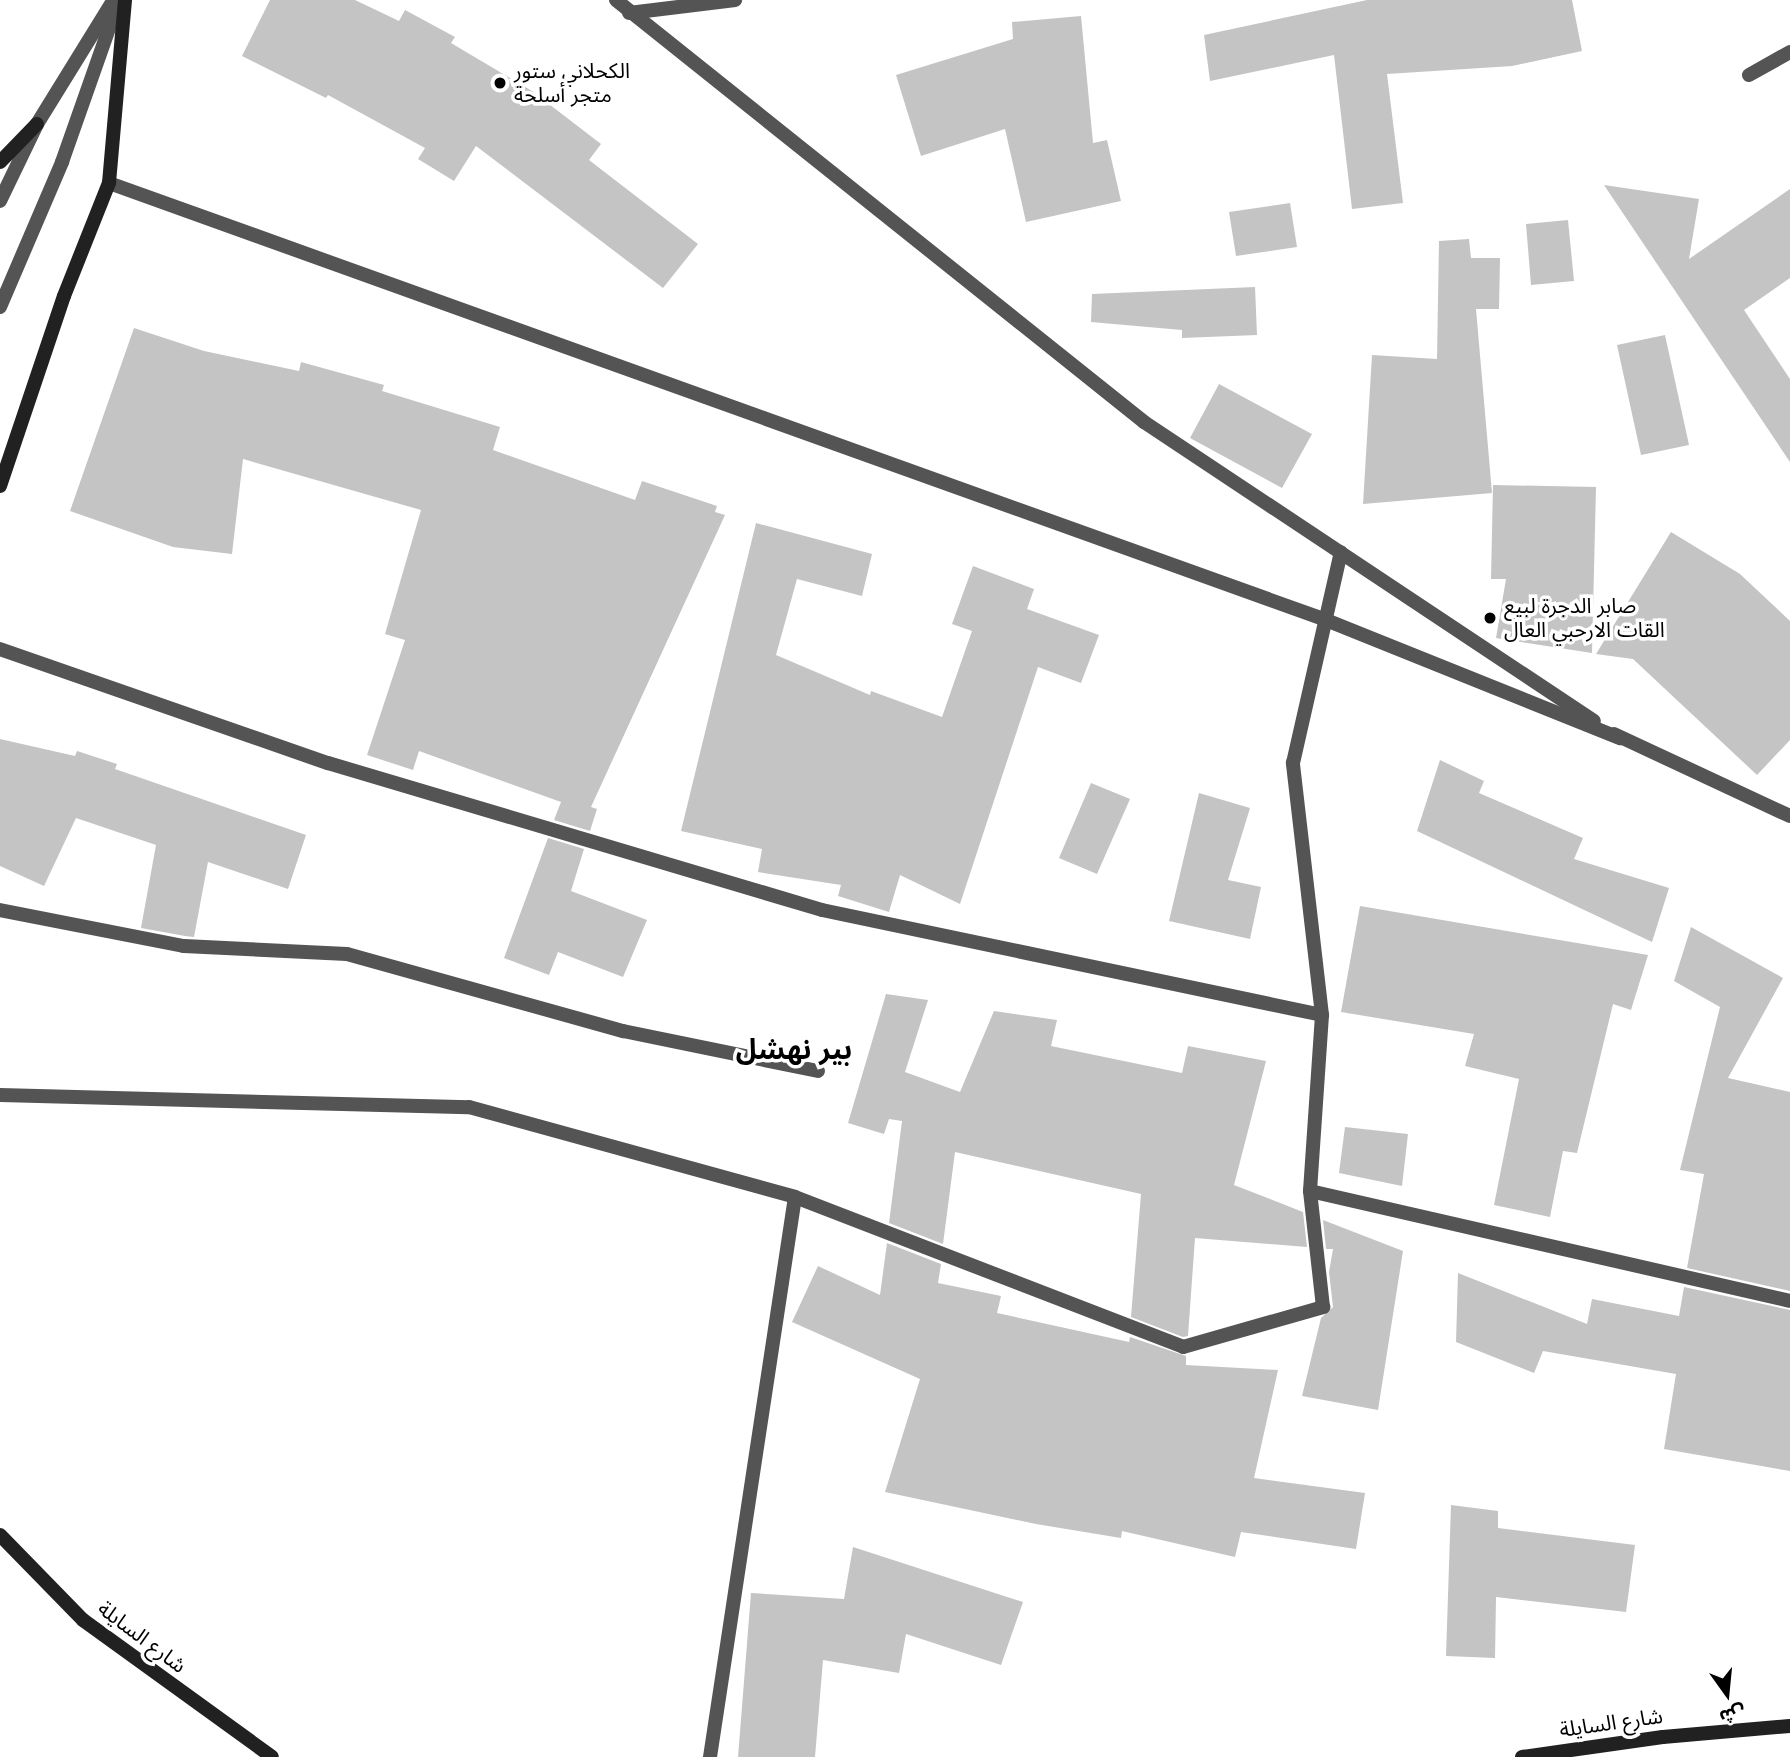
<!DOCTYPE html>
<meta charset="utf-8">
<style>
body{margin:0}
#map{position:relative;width:1790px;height:1757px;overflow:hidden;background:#fff;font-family:Helvetica,"Noto Sans Arabic",sans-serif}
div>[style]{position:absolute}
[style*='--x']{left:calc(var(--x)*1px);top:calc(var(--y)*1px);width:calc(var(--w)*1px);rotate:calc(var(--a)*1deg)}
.building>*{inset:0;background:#c4c4c4}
.minor>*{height:14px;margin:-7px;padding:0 7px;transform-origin:7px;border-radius:7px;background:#545454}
.tertiary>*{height:14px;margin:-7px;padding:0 7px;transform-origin:7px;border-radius:7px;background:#545454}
.secondary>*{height:14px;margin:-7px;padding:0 7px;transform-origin:7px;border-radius:7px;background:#212121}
.dots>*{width:19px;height:19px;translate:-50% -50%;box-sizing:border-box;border:4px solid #fff;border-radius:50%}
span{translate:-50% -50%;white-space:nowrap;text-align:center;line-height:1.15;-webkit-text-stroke:7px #fff;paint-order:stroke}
.poi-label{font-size:21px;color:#000}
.left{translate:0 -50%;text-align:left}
.street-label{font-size:21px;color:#000}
.district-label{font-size:28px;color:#000;font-weight:700}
.north{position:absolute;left:1692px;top:1659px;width:70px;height:70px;-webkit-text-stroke:5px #fff;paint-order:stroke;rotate:165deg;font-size:19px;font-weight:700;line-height:28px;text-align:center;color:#000}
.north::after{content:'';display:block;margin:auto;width:24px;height:32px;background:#000;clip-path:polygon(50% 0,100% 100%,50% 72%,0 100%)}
</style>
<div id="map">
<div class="building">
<div style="clip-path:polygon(270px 0,355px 0,399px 21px,405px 10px,455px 37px,451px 43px,532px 91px,601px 144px,589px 160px,698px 244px,663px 288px,476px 146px,454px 181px,418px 159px,425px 148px,328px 95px,326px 98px,242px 56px)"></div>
<div style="clip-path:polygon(1367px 0,1572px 0,1582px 51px,1512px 66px,1387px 74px,1403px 203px,1352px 209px,1334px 55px,1210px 81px,1204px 35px)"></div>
<div style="clip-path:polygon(1081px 16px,1093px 143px,1107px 140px,1121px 201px,1026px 222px,1005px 129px,921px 156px,896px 75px,1013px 39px,1012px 22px)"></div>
<div style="clip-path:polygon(1604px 185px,1699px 199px,1689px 259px,1790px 189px,1790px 278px,1744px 310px,1790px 379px,1790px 462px)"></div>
<div style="clip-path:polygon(1290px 203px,1297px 247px,1236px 256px,1229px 212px)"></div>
<div style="clip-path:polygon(1568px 220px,1574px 281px,1531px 285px,1526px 224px)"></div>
<div style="clip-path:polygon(1469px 239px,1471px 258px,1500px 258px,1499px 309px,1476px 309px,1492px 493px,1363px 504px,1372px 355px,1437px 359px,1439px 241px)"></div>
<div style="clip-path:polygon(1255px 287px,1257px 335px,1182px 338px,1182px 330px,1091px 322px,1092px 294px)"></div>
<div style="clip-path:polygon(134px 328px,204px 351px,299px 371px,301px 362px,384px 385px,382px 391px,500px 427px,493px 450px,635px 500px,642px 481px,717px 506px,715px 512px,725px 515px,591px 807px,597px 809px,590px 831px,554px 820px,561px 802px,419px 751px,413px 770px,367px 755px,405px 640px,385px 634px,421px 510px,243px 459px,232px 554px,173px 547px,70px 511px)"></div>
<div style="clip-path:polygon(1665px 335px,1689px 445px,1641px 455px,1617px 345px)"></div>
<div style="clip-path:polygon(1219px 384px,1312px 434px,1282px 488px,1190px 438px)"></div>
<div style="clip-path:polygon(1493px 485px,1596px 487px,1592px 653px,1496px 638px,1506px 579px,1491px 579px)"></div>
<div style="clip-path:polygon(756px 523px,872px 554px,862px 596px,797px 579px,776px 655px,870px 695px,871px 691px,942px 717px,972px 631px,952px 624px,973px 566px,1034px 589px,1027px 609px,1099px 635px,1081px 683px,1038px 667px,960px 904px,900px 875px,889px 912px,838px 896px,841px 885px,758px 872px,762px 849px,681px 831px)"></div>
<div style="clip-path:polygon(1671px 532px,1740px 574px,1790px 621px,1790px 740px,1757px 775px,1633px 659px,1596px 654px)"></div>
<div style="clip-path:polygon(0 739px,75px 756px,77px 751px,117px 764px,115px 769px,306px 835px,288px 889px,208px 862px,194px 937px,185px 936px,141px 928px,156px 845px,76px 818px,44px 886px,0 866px)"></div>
<div style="clip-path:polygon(1440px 760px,1484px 781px,1479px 793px,1583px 838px,1574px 859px,1669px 888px,1652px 942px,1417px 831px)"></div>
<div style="clip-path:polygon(1091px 783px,1130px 799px,1097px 874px,1059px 858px)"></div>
<div style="clip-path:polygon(1199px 793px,1250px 808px,1228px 880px,1261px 887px,1250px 939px,1169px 921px)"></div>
<div style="clip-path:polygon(548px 838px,584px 849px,571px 891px,647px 920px,623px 977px,558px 952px,549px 975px,504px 958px)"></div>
<div style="clip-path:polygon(1360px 906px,1648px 955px,1631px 1010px,1613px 1004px,1577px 1153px,1563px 1151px,1550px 1217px,1494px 1205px,1519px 1079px,1465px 1066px,1474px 1034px,1341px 1012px)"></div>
<div style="clip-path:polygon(1691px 927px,1783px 978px,1728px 1078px,1790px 1092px,1790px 1291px,1687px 1268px,1704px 1174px,1680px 1170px,1720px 1007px,1674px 981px)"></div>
<div style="clip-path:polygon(886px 994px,928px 1000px,905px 1072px,960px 1092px,994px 1011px,1057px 1020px,1051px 1046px,1182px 1073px,1188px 1046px,1266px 1061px,1234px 1185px,1303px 1212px,1307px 1247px,1195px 1238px,1188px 1336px,1183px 1337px,1131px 1317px,1141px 1194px,955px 1152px,943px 1244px,889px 1223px,902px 1121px,889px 1119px,884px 1134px,848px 1123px)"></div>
<div style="clip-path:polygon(1345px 1127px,1408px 1134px,1402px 1186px,1339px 1173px)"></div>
<div style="clip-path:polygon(1323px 1220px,1403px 1251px,1378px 1410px,1302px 1396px,1321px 1318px,1333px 1307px,1329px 1272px,1333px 1249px,1326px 1249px)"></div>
<div style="clip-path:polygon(887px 1243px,941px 1264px,938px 1283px,1001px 1296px,997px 1313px,1129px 1342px,1130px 1337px,1186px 1356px,1186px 1365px,1278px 1370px,1254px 1478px,1365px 1493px,1356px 1549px,1241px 1532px,1235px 1557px,1122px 1531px,1121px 1538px,1036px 1524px,885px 1492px,920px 1379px,792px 1322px,818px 1266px,880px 1295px)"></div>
<div style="clip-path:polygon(1458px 1273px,1587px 1324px,1592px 1299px,1679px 1316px,1684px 1287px,1790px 1310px,1790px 1471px,1664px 1449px,1676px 1374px,1543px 1351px,1534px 1373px,1456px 1342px)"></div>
<div style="clip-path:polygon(1451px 1505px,1498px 1511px,1498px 1528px,1635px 1545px,1626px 1612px,1496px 1597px,1495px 1658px,1446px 1656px)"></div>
<div style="clip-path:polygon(853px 1547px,1023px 1602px,1001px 1665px,906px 1634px,899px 1673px,823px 1660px,815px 1757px,738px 1757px,751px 1593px,844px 1599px)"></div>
</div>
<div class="minor">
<div style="--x:616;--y:0;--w:676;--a:38.63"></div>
<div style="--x:1144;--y:422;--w:540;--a:33.6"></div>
<div style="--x:629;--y:13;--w:107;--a:-7"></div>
<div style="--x:1749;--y:75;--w:47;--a:-29.3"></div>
<div style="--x:109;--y:183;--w:1293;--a:19.75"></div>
<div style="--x:1326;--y:620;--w:317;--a:21.9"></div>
<div style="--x:0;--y:649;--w:347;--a:19.2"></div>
<div style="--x:328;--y:763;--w:515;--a:16.57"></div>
<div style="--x:822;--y:910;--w:511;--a:11.86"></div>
<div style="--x:1614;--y:734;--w:194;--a:25"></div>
<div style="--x:0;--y:910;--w:187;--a:11.1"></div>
<div style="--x:184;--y:946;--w:163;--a:2.8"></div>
<div style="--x:347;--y:954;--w:287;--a:15.6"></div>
<div style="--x:623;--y:1031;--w:199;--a:11.6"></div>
<div style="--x:0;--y:1095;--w:469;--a:1.5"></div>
<div style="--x:469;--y:1107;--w:338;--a:15.4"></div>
<div style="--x:795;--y:1197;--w:416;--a:21.1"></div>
<div style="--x:1183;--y:1347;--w:146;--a:-15.9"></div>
<div style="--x:1323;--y:1307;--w:117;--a:-96.4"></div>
<div style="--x:1310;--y:1191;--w:176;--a:-86.1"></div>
<div style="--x:1322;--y:1015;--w:254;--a:-96.6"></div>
<div style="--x:1293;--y:763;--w:216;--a:-77.2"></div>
<div style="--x:1310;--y:1191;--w:492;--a:12.9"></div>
<div style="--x:710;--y:1757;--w:566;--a:-81.37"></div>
</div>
<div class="tertiary">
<div style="--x:0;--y:201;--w:85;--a:-64.3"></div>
<div style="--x:37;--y:124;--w:141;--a:-58.3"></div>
<div style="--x:0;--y:307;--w:158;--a:-66.8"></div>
<div style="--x:62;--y:162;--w:172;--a:-70.6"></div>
</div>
<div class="secondary">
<div style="--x:0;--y:162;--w:53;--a:-45.8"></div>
<div style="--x:0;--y:486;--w:200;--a:-71.4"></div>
<div style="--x:64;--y:296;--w:122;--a:-68.3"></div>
<div style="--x:109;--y:183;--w:184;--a:-85"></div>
<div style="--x:0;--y:1535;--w:119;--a:45.7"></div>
<div style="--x:83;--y:1620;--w:233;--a:35.9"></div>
<div style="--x:1522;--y:1757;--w:142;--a:-8.1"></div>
<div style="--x:1663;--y:1737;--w:127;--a:-5"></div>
</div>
<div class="dots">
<div style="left:500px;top:83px;background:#000"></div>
<div style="left:1490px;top:618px;background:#000"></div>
</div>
<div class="poi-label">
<span class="left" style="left:514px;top:83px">الكحلاني ستور<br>متجر أسلحة</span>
<span class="left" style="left:1504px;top:618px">صابر الدجرة لبيع<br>القات الارحبي العال</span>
</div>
<div class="street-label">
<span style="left:142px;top:1637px;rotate:37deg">شارع السايلة</span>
<span style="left:1611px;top:1723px;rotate:-8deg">شارع السايلة</span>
</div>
<div class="district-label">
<span style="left:794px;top:1050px">بير نهشل</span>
</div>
<div class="north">ش</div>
</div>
